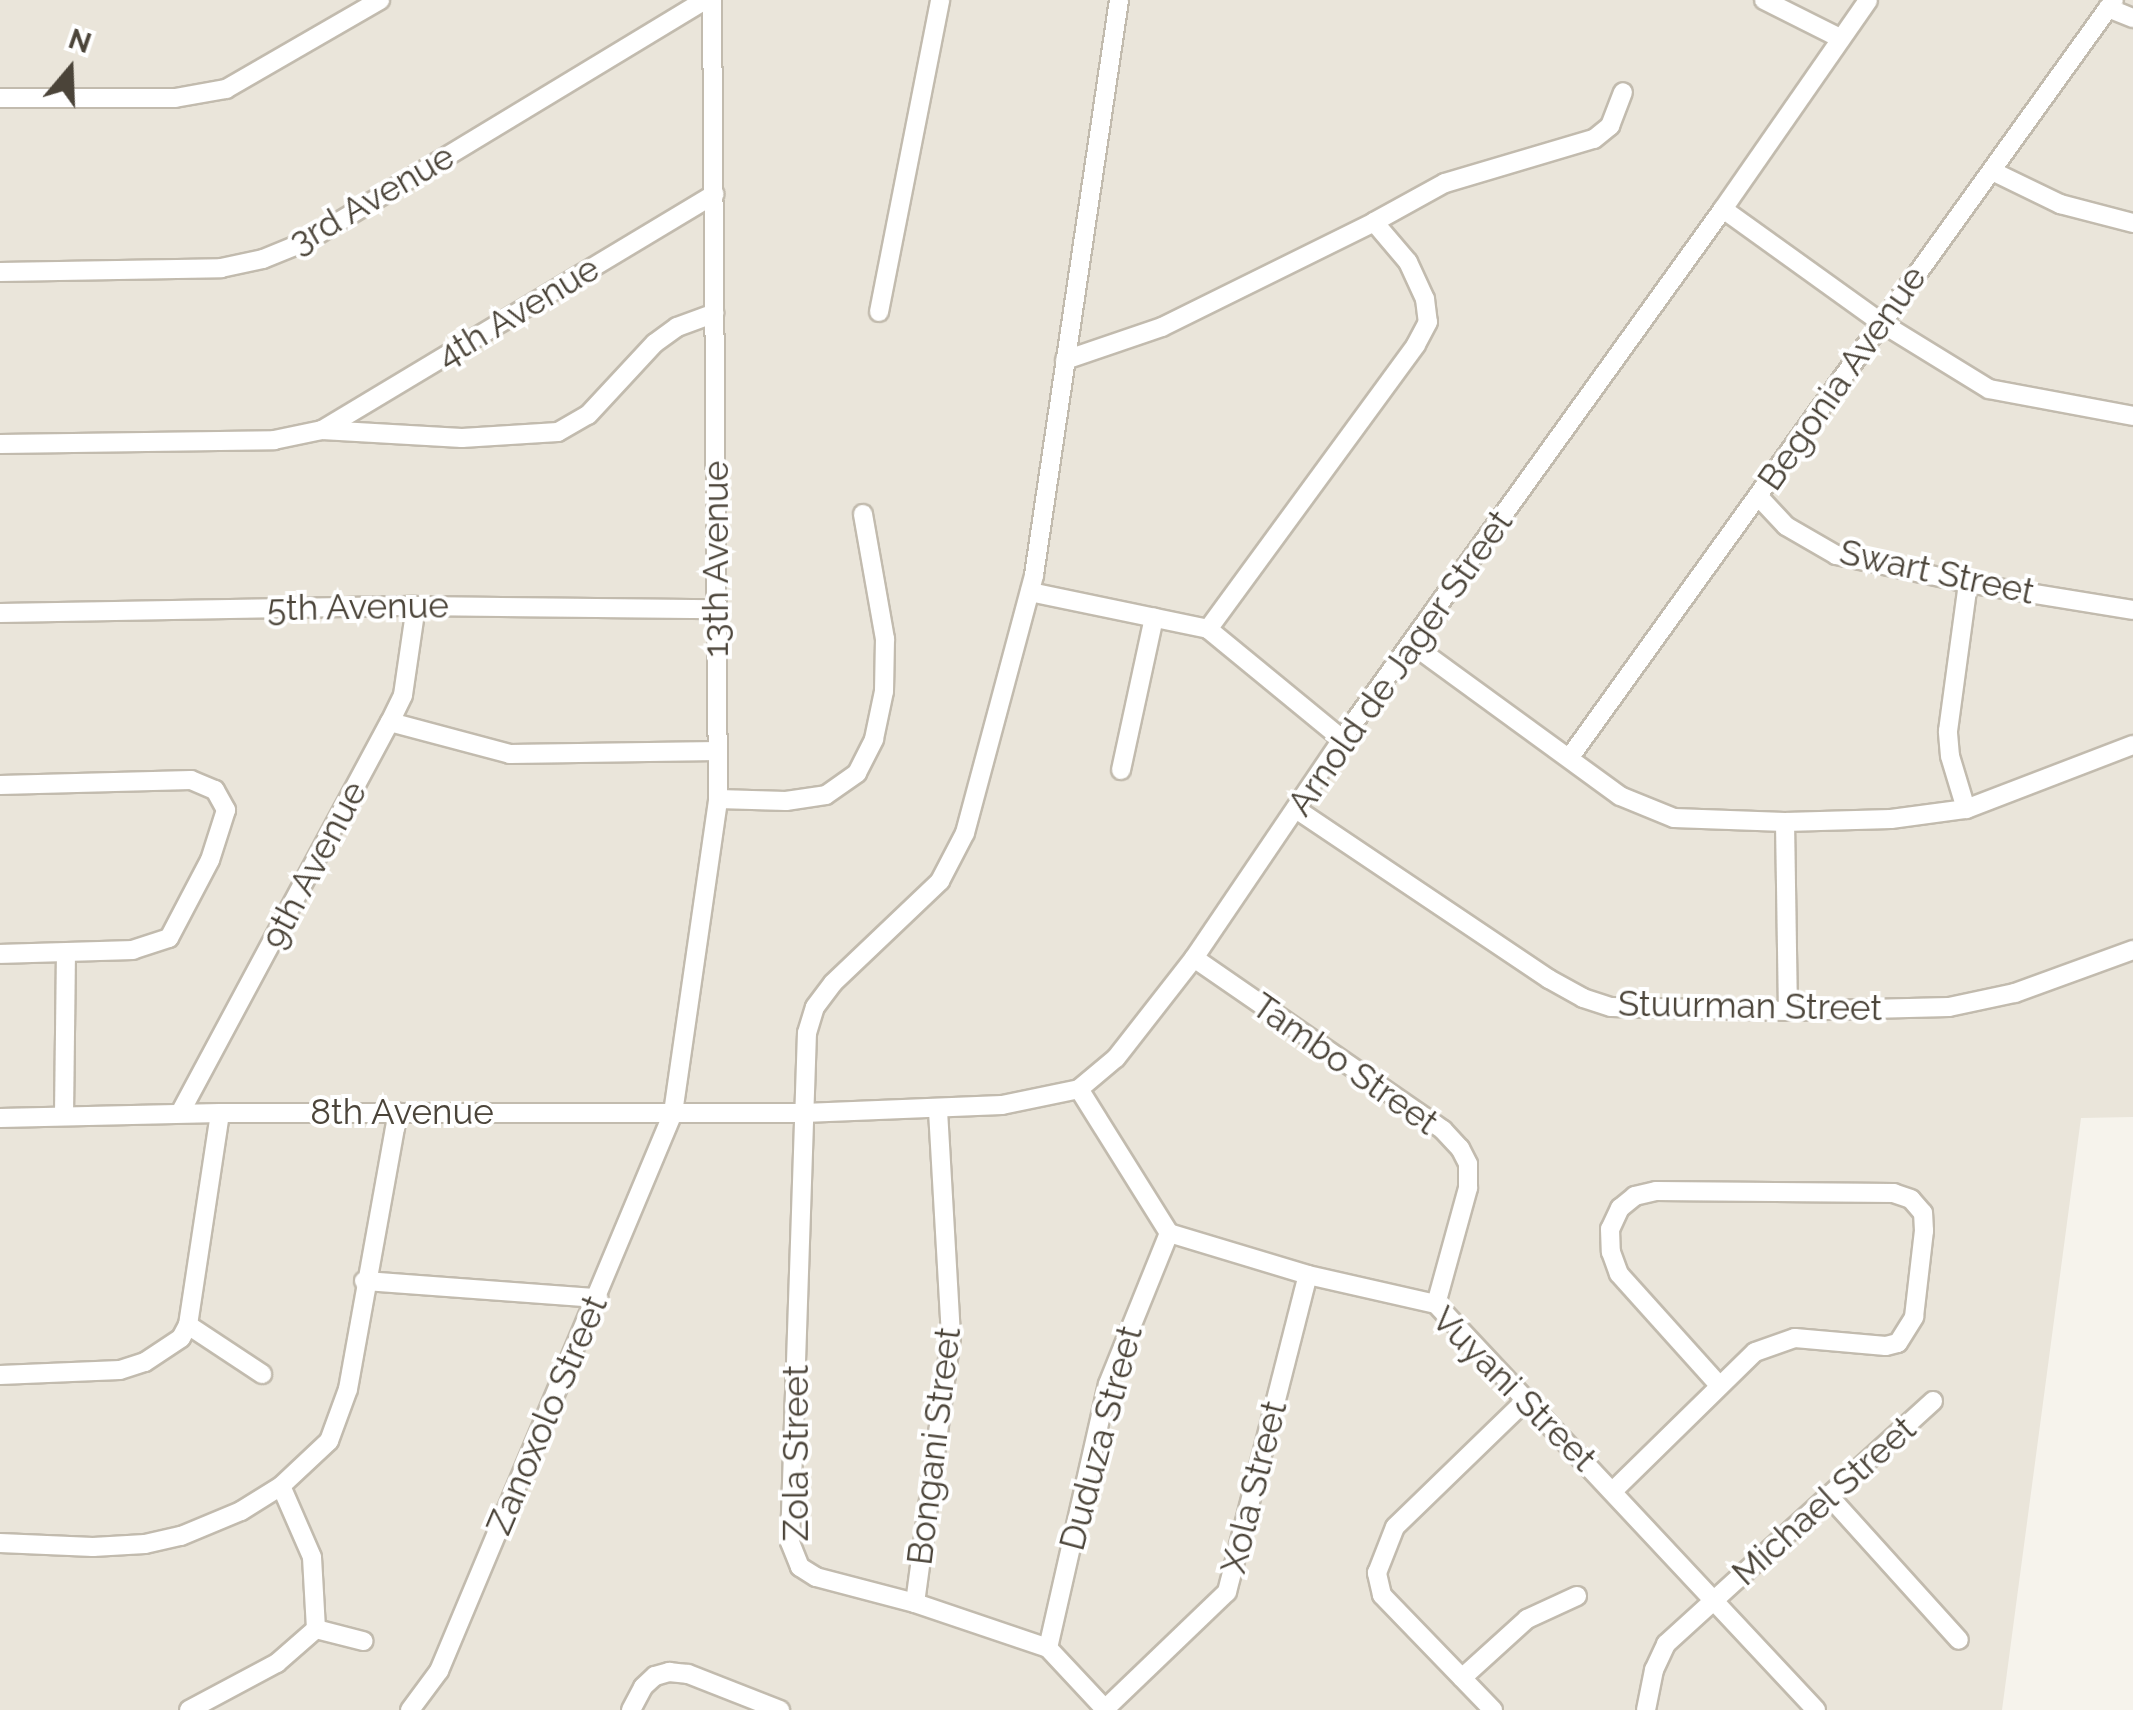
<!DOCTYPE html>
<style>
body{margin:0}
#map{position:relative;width:2133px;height:1710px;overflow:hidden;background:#f6f3ec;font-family:Raleway,sans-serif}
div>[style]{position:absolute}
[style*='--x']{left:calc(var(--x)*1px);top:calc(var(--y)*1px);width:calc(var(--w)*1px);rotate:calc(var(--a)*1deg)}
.residential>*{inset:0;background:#eae5da}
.roads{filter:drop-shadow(2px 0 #c2bbae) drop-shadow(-2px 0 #c2bbae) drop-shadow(0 2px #c2bbae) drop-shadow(0 -2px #c2bbae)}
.minor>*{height:18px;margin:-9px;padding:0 9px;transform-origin:9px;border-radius:9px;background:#fff}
span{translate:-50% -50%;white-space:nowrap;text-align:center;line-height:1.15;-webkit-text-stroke:8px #fff;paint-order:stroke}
.street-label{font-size:35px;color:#4b4439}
.north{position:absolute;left:20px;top:20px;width:100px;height:100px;-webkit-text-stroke:8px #fff;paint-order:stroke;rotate:19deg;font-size:28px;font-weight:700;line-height:40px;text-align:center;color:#4b4439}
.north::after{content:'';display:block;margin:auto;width:35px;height:45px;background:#4b4439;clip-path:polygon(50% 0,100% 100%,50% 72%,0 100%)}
</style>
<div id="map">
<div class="residential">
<div style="clip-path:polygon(0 0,2133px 0,2133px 1117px,2081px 1118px,2002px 1710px,0 1710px)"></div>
</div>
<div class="roads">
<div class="minor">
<div style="--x:1764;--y:0;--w:85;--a:26.6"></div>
<div style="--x:2108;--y:8;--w:27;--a:22"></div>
<div style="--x:0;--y:98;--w:175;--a:0"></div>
<div style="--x:175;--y:98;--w:52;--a:-10"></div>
<div style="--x:226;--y:89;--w:178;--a:-30"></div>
<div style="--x:1992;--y:171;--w:76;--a:25.9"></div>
<div style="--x:2060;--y:204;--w:75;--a:14.6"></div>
<div style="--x:1723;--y:209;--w:193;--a:35.7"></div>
<div style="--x:1880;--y:322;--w:128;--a:31.6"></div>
<div style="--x:1989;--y:389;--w:147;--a:10.6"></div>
<div style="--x:1374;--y:222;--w:81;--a:-28.8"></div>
<div style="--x:1445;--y:183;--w:155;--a:-16.5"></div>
<div style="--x:1594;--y:139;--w:21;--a:-39"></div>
<div style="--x:1610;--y:126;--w:36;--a:-69"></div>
<div style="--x:0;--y:272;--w:221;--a:-1"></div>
<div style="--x:221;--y:268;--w:43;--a:-12.1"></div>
<div style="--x:263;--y:259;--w:48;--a:-22.2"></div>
<div style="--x:307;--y:241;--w:465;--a:-31.2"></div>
<div style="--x:879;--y:312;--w:318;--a:-78.9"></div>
<div style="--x:1065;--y:360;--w:102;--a:-18.8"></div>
<div style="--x:1162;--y:327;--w:237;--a:-26.3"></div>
<div style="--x:1374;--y:222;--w:52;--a:49.6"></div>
<div style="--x:1408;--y:262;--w:41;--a:65.3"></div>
<div style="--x:1425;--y:299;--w:23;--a:83"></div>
<div style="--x:1428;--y:322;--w:26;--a:118"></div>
<div style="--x:1416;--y:345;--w:352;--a:126.2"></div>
<div style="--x:322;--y:430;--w:140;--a:3.3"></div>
<div style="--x:462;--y:438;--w:96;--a:-3.6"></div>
<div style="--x:558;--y:432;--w:34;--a:-30"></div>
<div style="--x:588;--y:415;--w:98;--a:-47.1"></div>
<div style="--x:655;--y:343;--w:27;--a:-36"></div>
<div style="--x:677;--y:327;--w:40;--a:-20.2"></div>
<div style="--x:0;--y:444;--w:274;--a:-0.8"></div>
<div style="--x:274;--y:440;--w:49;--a:-11.8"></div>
<div style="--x:322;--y:430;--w:458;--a:-31"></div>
<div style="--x:1758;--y:496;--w:41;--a:47"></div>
<div style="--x:1786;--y:526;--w:58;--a:30.1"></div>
<div style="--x:1836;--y:555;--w:135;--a:12"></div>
<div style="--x:1968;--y:583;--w:167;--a:9.3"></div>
<div style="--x:1030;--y:592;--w:182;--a:11.7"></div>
<div style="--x:1208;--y:629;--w:173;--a:39.4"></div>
<div style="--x:0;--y:613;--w:416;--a:-1"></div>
<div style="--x:416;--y:606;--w:300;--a:0.6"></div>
<div style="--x:1413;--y:645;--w:256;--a:36.1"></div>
<div style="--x:1620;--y:796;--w:58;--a:22.2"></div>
<div style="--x:1674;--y:818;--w:111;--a:2.1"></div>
<div style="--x:1785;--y:822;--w:106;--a:-1.6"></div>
<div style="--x:1891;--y:819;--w:76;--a:-7.6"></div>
<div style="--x:1966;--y:809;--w:179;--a:-21"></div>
<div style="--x:390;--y:722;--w:124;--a:14.9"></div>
<div style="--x:510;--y:754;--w:208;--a:-0.8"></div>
<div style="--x:1570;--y:757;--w:932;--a:-54.3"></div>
<div style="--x:1121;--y:770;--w:156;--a:-77.8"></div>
<div style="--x:0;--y:785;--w:191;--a:-1.5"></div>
<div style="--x:191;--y:780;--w:26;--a:23"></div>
<div style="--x:215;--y:790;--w:23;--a:61"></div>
<div style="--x:226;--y:810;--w:52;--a:107.7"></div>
<div style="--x:210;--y:860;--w:88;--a:117.7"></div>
<div style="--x:169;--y:938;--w:38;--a:162"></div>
<div style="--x:133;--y:950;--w:133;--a:178.3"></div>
<div style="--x:718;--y:799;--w:68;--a:1.7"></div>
<div style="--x:786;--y:801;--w:40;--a:-8.5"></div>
<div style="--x:826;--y:795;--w:38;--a:-35"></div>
<div style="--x:857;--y:773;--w:38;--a:-63"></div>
<div style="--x:874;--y:739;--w:49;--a:-78.2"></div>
<div style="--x:884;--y:691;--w:52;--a:-88.9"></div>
<div style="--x:885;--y:639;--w:127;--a:-100"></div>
<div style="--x:1296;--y:809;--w:305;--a:33.9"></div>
<div style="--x:1549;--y:979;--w:39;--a:29"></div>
<div style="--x:1583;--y:998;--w:29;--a:18"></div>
<div style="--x:1611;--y:1007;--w:177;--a:1.3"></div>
<div style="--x:1788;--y:1011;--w:161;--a:-1.4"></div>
<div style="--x:1949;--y:1007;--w:67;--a:-12"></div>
<div style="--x:2015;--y:993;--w:126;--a:-20"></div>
<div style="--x:1966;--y:809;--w:55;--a:-106.8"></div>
<div style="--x:1950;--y:756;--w:25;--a:-95"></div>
<div style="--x:1948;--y:731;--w:149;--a:-82.3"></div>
<div style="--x:1785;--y:822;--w:189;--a:89.1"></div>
<div style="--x:1194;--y:958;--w:303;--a:34.6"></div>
<div style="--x:1443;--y:1130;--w:25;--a:47"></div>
<div style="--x:1460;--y:1148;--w:18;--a:63"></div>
<div style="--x:1468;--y:1164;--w:24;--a:90"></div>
<div style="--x:1468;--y:1188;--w:120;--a:105.4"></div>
<div style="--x:1079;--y:1089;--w:170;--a:58"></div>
<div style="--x:1169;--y:1233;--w:145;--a:16.8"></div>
<div style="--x:1308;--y:1275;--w:131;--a:12.8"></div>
<div style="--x:1436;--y:1304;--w:556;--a:46.89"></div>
<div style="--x:180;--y:1113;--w:444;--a:-61.8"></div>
<div style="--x:390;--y:722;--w:30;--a:-64"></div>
<div style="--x:403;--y:695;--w:90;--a:-81.7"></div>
<div style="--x:64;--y:1115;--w:162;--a:-89.3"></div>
<div style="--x:0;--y:1118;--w:220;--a:-1.3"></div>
<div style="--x:220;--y:1113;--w:584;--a:0"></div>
<div style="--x:804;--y:1113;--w:198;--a:-2.3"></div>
<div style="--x:1002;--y:1105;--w:79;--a:-11.7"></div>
<div style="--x:1079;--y:1089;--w:48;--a:-40"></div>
<div style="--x:1116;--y:1058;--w:127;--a:-52"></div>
<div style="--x:1194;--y:958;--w:264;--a:-55.9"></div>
<div style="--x:1342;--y:739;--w:653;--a:-54.29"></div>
<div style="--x:1723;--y:209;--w:254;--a:-55.2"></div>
<div style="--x:364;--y:1281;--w:235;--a:4.2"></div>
<div style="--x:188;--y:1325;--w:89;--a:33.5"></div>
<div style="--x:0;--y:1375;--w:120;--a:-2.4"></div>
<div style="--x:120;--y:1370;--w:26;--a:-18"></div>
<div style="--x:145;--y:1362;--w:43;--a:-33.7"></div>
<div style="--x:181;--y:1338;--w:15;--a:-62"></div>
<div style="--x:188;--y:1325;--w:214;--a:-81.4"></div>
<div style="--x:1614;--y:1490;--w:197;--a:-44.4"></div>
<div style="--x:1755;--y:1352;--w:42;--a:-19.3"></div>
<div style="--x:1795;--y:1338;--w:91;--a:5"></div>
<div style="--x:1886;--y:1346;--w:12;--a:-14"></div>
<div style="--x:1898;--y:1343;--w:31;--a:-58"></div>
<div style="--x:1914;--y:1317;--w:87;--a:-83.4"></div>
<div style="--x:1924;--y:1231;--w:18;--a:-93"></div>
<div style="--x:1923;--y:1213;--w:18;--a:-131"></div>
<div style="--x:1911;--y:1199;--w:18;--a:-161"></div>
<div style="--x:1894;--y:1193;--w:238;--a:-179.5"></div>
<div style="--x:1656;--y:1191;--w:22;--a:167"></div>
<div style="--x:1635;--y:1196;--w:19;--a:141"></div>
<div style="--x:1620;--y:1208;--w:23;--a:115"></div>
<div style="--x:1610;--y:1229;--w:23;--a:88"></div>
<div style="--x:1611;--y:1252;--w:23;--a:70"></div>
<div style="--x:1619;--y:1274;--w:148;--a:48"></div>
<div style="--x:1828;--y:1495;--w:195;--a:47.9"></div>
<div style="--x:0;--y:1543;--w:93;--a:2.5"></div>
<div style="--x:93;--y:1547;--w:52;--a:-3.3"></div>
<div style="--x:145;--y:1544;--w:37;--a:-13"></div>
<div style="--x:181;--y:1536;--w:65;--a:-22.6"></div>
<div style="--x:241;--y:1511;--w:47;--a:-32"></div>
<div style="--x:281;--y:1486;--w:66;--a:-43.2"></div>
<div style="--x:329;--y:1441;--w:55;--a:-69.9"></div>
<div style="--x:348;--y:1389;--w:281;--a:-79.8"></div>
<div style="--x:915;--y:1603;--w:269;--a:-82.3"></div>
<div style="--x:951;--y:1336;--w:227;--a:-93.3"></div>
<div style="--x:316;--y:1629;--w:49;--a:14.3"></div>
<div style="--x:1048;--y:1648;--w:271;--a:-77.2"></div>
<div style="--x:1108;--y:1384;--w:163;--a:-68"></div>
<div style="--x:1462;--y:1678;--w:88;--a:-42.2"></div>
<div style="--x:1527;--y:1619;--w:55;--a:-24.7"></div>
<div style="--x:1105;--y:1709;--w:83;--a:-133.1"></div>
<div style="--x:1048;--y:1648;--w:140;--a:-161.3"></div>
<div style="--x:915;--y:1603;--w:102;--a:-165.3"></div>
<div style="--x:816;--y:1577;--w:19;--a:-148"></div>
<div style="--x:800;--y:1567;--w:27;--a:-112"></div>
<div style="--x:790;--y:1542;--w:509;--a:-88.09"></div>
<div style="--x:807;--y:1033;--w:27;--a:-73"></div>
<div style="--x:815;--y:1007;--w:30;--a:-53"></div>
<div style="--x:833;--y:983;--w:148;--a:-43.6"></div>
<div style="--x:940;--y:881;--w:54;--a:-62.5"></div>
<div style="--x:965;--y:833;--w:267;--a:-75"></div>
<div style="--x:1034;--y:575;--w:581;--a:-81.59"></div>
<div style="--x:189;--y:1710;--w:100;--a:-28.1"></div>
<div style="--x:277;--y:1663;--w:52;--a:-41.1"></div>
<div style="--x:316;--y:1629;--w:72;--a:-93.2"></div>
<div style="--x:312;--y:1557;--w:77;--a:-113.6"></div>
<div style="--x:410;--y:1710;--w:49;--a:-53.4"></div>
<div style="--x:439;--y:1671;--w:605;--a:-67.25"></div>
<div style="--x:673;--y:1113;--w:317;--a:-81.8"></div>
<div style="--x:718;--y:799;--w:799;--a:-90.43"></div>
<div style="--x:631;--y:1710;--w:26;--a:-62"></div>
<div style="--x:643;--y:1687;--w:16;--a:-43"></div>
<div style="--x:655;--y:1676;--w:15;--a:-16"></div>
<div style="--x:669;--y:1672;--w:19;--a:6"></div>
<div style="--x:688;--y:1674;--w:99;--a:21.4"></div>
<div style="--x:1104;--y:1710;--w:170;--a:-43.8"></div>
<div style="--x:1227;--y:1592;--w:327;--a:-75.7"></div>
<div style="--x:1493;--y:1710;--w:160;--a:-134"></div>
<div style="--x:1382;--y:1595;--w:23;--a:-103"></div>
<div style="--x:1377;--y:1573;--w:49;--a:-68.6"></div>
<div style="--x:1395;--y:1527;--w:185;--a:-44.1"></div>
<div style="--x:1646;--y:1710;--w:41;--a:-78.7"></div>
<div style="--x:1654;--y:1670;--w:29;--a:-65"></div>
<div style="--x:1666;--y:1644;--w:361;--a:-42.3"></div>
</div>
</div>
<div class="street-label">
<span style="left:372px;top:199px;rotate:-30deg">3rd Avenue</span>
<span style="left:518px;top:312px;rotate:-31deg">4th Avenue</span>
<span style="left:1842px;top:378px;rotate:-55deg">Begonia Avenue</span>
<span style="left:716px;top:559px;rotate:-90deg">13th Avenue</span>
<span style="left:1937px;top:572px;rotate:12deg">Swart Street</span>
<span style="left:358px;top:607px;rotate:-1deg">5th Avenue</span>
<span style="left:1400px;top:663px;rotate:-55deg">Arnold de Jager Street</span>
<span style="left:314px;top:865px;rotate:-62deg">9th Avenue</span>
<span style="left:1750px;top:1006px;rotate:1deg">Stuurman Street</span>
<span style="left:1345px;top:1064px;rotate:35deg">Tambo Street</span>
<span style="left:402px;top:1112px">8th Avenue</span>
<span style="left:1514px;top:1389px;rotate:45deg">Vuyani Street</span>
<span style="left:547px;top:1415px;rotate:-67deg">Zanoxolo Street</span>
<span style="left:1101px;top:1438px;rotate:-75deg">Duduza Street</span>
<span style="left:934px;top:1446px;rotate:-83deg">Bongani Street</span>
<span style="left:796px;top:1453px;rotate:-90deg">Zola Street</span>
<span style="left:1254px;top:1487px;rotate:-76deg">Xola Street</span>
<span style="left:1824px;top:1501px;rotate:-42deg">Michael Street</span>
</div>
<div class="north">N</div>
</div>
